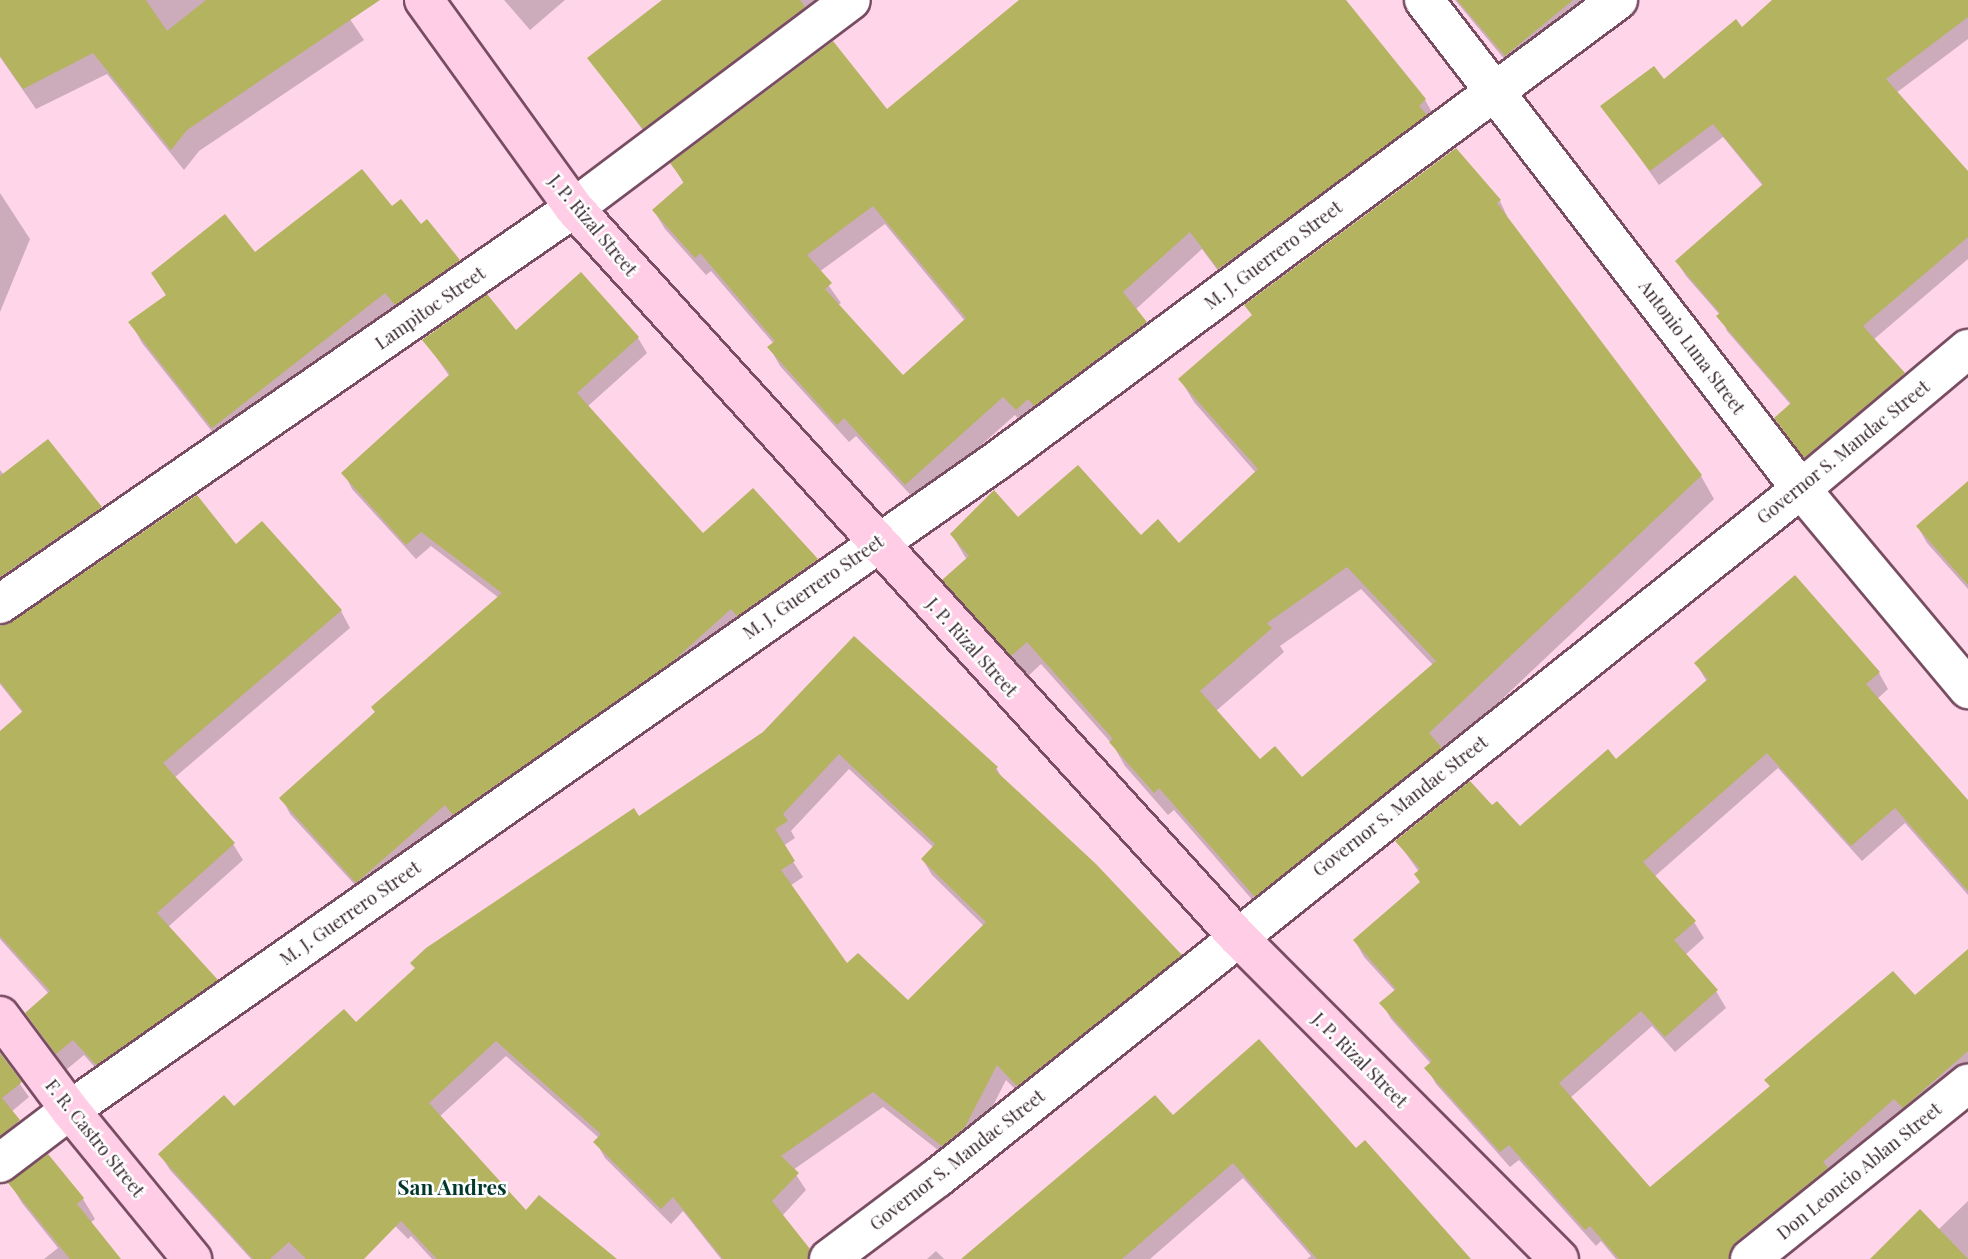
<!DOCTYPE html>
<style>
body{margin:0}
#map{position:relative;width:1968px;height:1259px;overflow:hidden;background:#ffd6e9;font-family:"Playfair Display",serif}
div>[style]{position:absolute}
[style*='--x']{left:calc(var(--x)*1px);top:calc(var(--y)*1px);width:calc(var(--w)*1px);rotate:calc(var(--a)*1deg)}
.shadow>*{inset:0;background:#0003}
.building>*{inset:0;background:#b4b360}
.roads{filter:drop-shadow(2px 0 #784d62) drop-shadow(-2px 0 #784d62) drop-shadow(0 2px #784d62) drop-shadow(0 -2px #784d62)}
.minor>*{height:38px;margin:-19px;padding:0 19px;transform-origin:19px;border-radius:19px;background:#fff}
.major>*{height:38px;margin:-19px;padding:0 19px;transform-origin:19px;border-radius:19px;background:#ffcee6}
span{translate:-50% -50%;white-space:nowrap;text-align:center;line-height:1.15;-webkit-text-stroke:5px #fff;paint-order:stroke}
.street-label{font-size:18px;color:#37252e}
.quarter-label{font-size:21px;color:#03392a;font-weight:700}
</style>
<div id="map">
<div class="shadow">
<div style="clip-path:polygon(0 0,337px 0,364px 40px,199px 151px,184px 170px,107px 74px,36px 109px,0 57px)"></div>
<div style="clip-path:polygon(504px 0,565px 0,530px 30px)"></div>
<div style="clip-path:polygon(663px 0,847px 0,654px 145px,589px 58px)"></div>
<div style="clip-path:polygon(evenodd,1022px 0,1344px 0,1425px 100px,1436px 119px,1230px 287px,1202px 249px,1135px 310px,1156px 342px,1027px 428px,1015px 415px,917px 502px,856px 436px,849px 442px,780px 366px,770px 348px,774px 344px,711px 271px,706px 275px,665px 229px,654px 211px,684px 184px,672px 164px,886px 111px,1022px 0,885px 224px,965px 321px,903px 378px,838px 305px,841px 303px,819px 272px,885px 224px)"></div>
<div style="clip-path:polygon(1455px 0,1600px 0,1516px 73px)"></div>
<div style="clip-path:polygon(1774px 0,1968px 0,1968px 39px,1896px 93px,1968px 174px,1968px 259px,1873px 340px,1912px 389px,1814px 471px,1776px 418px,1791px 405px,1727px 331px,1720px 315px,1686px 276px,1677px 262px,1763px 186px,1723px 137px,1659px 185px,1603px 106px,1663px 81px,1742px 29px)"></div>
<div style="clip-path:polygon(0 193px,30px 239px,0 312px)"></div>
<div style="clip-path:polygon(evenodd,1500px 201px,1511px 225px,1701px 476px,1714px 499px,1269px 919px,1174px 810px,1168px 815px,1125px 766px,1113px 745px,1041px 664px,1026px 678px,958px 603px,944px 580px,967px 560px,952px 535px,1018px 520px,1179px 545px,1256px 473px,1194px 402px,1180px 379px,1500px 201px,1361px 589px,1433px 665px,1302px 779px,1260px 762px,1216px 711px,1284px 652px,1280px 646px,1361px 589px)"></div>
<div style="clip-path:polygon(392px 209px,421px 226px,427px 221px,470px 281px,225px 448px,142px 343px,131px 323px,167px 297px,153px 273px,255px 255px)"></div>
<div style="clip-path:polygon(516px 333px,638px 338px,647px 353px,587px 407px,703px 535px,753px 490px,817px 560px,826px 575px,366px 897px,290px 814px,282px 798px,499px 598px,431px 546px,416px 559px,352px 489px,344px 473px,450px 377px,424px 340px)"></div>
<div style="clip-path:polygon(47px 441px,110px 524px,0 600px,0 470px,4px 475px)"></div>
<div style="clip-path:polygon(1968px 483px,1968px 589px,1927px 543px,1918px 527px)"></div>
<div style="clip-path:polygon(262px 523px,341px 611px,350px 628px,174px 778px,233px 844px,243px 860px,168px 927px,216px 981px,226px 997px,107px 1081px,84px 1055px,66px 1070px,27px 1014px,49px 994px,0 939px,0 734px,23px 713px,0 684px,0 627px,236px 546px)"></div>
<div style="clip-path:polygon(1794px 577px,1879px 673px,1888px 689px,1877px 699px,1968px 803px,1968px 895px,1905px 823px,1862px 861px,1778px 768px,1654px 877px,1694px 922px,1704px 938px,1685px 955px,1716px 991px,1726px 1008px,1675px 1052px,1652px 1026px,1570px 1098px,1650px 1189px,1771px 1088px,1766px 1080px,1915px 998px,1968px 951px,1968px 1075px,1745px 1259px,1616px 1259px,1601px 1241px,1596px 1246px,1519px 1160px,1510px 1167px,1436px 1084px,1427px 1068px,1431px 1064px,1391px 1019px,1382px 1003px,1395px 991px,1364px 957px,1355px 941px,1421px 884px,1419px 872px,1397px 841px,1492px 808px,1519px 829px,1616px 761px,1707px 682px,1696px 663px)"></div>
<div style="clip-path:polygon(evenodd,854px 639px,997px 769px,1003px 780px,1181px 956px,1190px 971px,1027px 1101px,1006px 1080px,974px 1143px,952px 1161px,883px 1107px,793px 1170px,806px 1190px,782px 1216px,814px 1259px,721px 1259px,683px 1211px,671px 1224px,605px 1158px,596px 1142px,599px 1138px,506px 1056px,439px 1117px,526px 1212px,611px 1259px,432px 1259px,411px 1236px,408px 1239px,271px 1100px,356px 1025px,639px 819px,764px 733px,854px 639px,849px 769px,934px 848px,923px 860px,932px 875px,984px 926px,908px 1002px,847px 966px,790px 886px,803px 877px,783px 846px,795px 838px,791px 831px,849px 769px)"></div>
<div style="clip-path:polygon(0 1056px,29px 1097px,11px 1112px,27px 1136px,0 1158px)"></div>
<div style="clip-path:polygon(1173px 1118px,1355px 1151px,1468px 1259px,1307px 1259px,1311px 1256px,1243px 1178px,1150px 1259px,964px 1259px)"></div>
<div style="clip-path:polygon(160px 1154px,321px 1259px,251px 1259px,170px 1170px)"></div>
<div style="clip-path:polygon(48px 1156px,83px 1199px,95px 1219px,90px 1223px,119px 1259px,44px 1259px,58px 1248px,22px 1203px,10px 1183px)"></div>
<div style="clip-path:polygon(1968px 1201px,1968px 1259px,1874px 1259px,1938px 1230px)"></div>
<div style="clip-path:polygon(936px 1251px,944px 1259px,927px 1259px)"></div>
</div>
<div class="building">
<div style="clip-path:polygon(0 0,146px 0,167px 31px,206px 0,380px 0,187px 130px,171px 150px,93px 53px,23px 89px,0 56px)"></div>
<div style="clip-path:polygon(662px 0,800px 0,805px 7px,643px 129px,587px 58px)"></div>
<div style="clip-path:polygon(evenodd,1019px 0,1346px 0,1426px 99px,1419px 106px,1427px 115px,1218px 269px,1190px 232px,1123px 292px,1147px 322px,1034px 406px,1028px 399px,1016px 410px,1003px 397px,905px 485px,844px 418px,837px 425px,767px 347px,775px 341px,700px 253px,695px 258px,652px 210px,684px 182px,670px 163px,833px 41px,887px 109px,1019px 0,873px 206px,966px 318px,903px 375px,825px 289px,832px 283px,807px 255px,873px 206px)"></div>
<div style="clip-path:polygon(1457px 0,1573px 0,1505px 56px)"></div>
<div style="clip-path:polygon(1772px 0,1968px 0,1968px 17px,1886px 79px,1968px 171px,1968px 237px,1863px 326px,1905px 373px,1804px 458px,1774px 418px,1791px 403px,1716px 316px,1720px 313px,1675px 261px,1763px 184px,1713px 124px,1650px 171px,1600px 106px,1654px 66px,1664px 79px,1736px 19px,1742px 27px)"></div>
<div style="clip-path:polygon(evenodd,1456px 148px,1501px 200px,1497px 203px,1702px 475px,1429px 733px,1442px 748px,1255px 897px,1159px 788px,1154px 793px,1109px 742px,1113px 739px,1027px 642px,1011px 656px,942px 580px,969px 556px,950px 534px,994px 490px,1018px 517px,1078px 465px,1141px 535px,1158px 519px,1179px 543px,1258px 469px,1178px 379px,1252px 315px,1244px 305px,1456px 148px,1347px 567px,1436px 661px,1302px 777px,1275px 746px,1260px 759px,1200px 691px,1272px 628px,1267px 623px,1347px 567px)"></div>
<div style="clip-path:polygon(362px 169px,392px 206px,401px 199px,421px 224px,427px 219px,460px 260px,395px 305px,385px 293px,212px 428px,128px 322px,166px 295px,151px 273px,225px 214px,255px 252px)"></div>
<div style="clip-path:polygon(581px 272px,639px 337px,577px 393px,703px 533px,753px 488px,818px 559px,737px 616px,731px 609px,673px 661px,453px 815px,445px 805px,356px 883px,279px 798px,375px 712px,371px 707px,502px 593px,421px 532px,406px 545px,341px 473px,450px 374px,422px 340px,487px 294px,516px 330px)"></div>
<div style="clip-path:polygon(48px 439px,102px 507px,0 577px,0 476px)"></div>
<div style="clip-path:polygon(1968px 481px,1968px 585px,1916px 526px)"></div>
<div style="clip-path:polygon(197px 495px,236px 544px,262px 521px,342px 610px,163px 763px,235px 843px,157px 913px,218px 980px,96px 1065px,73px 1040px,56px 1054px,25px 1013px,50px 991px,0 936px,0 731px,23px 711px,0 682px,0 626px,12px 622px)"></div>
<div style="clip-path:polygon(1795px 575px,1880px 672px,1866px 684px,1968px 800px,1968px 891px,1895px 808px,1851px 846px,1767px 753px,1643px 862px,1696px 921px,1674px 940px,1718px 990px,1665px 1037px,1641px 1011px,1559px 1083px,1650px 1187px,1770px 1086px,1764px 1080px,1893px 971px,1915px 995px,1968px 949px,1968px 1051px,1903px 1108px,1894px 1099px,1823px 1162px,1828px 1168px,1736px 1242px,1729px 1259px,1619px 1259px,1590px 1226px,1585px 1230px,1509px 1145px,1500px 1152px,1424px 1068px,1432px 1061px,1379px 1003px,1396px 989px,1353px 940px,1420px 882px,1414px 874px,1420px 869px,1395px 841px,1470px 781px,1492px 805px,1497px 801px,1520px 826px,1608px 749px,1616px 759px,1708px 679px,1694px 663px)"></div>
<div style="clip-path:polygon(evenodd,854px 636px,998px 767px,995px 770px,1096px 864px,1182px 955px,1017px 1086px,997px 1065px,965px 1127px,942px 1146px,873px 1092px,781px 1156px,799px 1173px,772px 1201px,810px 1249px,808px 1259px,723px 1259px,673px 1197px,661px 1209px,593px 1142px,601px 1134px,496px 1041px,429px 1103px,526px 1210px,539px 1195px,617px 1259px,437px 1259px,401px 1221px,364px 1259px,306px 1259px,289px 1242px,270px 1259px,253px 1259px,158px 1154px,224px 1095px,234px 1106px,344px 1009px,356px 1022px,415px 968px,410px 963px,426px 948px,634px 808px,639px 816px,763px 732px,854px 636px,839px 754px,935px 844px,921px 859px,986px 922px,908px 1000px,858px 953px,847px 963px,781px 870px,795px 861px,775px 829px,788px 821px,783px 814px,839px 754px)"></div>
<div style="clip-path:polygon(1259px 1039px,1356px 1148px,1365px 1140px,1471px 1259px,1317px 1259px,1233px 1163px,1122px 1259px,961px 1259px,1155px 1095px,1173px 1115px)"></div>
<div style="clip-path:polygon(0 1053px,22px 1082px,2px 1098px,20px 1120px,0 1136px)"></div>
<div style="clip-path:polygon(48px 1154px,84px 1198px,77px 1204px,121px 1259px,70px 1259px,8px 1183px)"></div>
<div style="clip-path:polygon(1920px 1209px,1968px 1259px,1870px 1259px)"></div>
</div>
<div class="roads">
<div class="minor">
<div style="--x:1424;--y:0;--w:617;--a:52.37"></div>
<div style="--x:1801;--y:489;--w:261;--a:50.1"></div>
<div style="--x:0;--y:604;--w:697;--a:-34.6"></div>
<div style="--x:574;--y:208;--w:346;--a:-36.9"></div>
<div style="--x:0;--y:1163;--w:88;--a:-37.1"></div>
<div style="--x:70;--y:1110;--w:1133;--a:-35.01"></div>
<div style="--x:998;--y:460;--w:772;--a:-36.57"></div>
<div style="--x:829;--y:1259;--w:135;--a:-36.9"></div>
<div style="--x:937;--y:1178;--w:1105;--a:-38.57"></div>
<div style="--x:1801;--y:489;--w:218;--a:-40"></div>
<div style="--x:1750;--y:1259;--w:280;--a:-38.8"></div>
</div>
<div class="major">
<div style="--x:424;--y:0;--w:256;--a:54.2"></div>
<div style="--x:574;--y:208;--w:985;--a:47.68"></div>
<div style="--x:1237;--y:936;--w:456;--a:45.1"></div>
<div style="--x:0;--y:1016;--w:117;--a:53.3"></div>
<div style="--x:70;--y:1110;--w:193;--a:50.7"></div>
</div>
</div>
<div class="street-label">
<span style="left:593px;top:225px;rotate:50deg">J. P. Rizal Street</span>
<span style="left:1273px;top:255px;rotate:-37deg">M. J. Guerrero Street</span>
<span style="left:430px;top:308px;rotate:-35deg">Lampitoc Street</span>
<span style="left:1692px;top:347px;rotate:53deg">Antonio Luna Street</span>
<span style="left:1843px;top:452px;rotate:-39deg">Governor S. Mandac Street</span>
<span style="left:813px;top:587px;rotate:-35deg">M. J. Guerrero Street</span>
<span style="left:972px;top:647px;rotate:48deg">J. P. Rizal Street</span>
<span style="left:1400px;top:806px;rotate:-38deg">Governor S. Mandac Street</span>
<span style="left:350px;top:913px;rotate:-35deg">M. J. Guerrero Street</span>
<span style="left:1360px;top:1060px;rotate:45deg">J. P. Rizal Street</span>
<span style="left:95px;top:1138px;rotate:51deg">F. R. Castro Street</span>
<span style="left:957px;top:1160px;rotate:-38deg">Governor S. Mandac Street</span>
<span style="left:1859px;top:1171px;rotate:-39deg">Don Leoncio Ablan Street</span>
</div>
<div class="quarter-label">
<span style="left:452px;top:1186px">San Andres</span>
</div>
</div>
